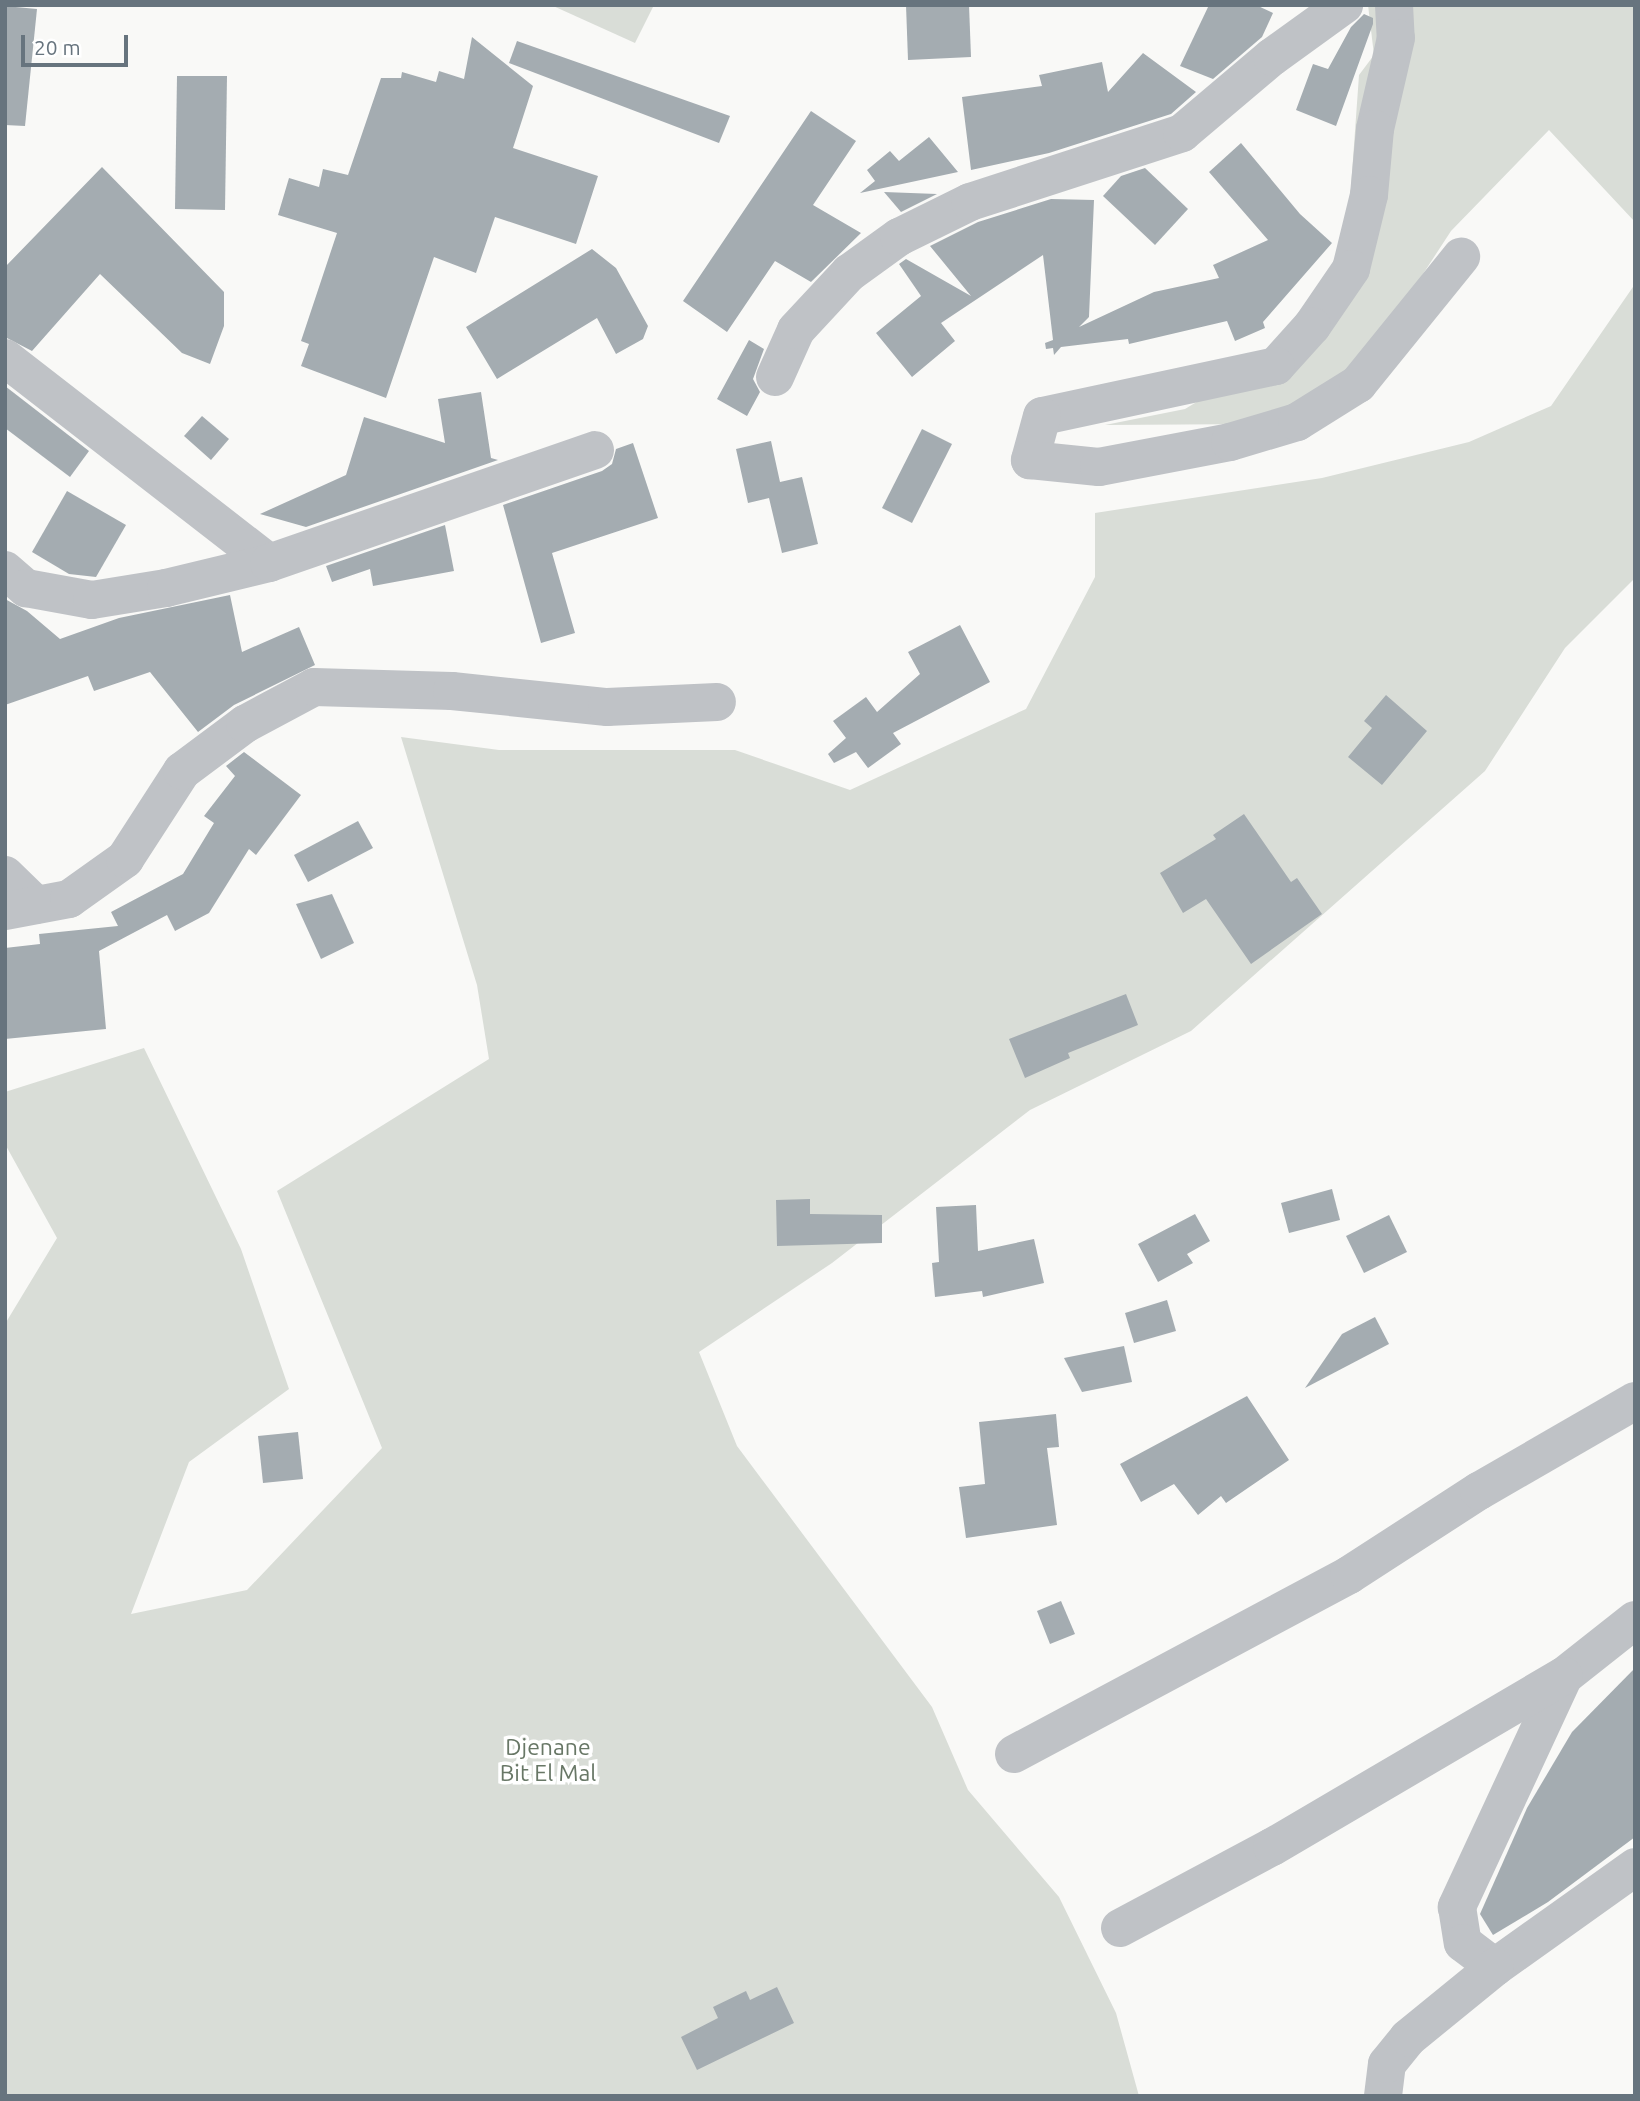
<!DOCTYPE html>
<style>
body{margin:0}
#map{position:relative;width:1640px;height:2101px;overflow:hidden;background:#f9f9f7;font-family:Ubuntu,sans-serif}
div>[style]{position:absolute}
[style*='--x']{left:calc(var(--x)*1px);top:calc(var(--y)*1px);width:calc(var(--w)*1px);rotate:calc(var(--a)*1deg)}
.green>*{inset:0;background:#d9ddd7}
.building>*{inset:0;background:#a4acb1}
.street>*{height:38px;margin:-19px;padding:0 19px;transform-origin:19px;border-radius:19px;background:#bfc2c6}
span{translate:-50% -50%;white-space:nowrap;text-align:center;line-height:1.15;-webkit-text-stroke:7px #fff;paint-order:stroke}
.park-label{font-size:23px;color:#687766}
.frame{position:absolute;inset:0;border:7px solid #67747e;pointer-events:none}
.scale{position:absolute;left:21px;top:35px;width:107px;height:32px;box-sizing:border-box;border:4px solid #67747e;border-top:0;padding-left:9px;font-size:21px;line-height:24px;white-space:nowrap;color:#67747e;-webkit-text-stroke:5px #fff;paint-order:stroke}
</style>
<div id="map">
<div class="green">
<div style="clip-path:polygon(551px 5px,654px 5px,635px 43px)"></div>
<div style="clip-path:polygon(1368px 5px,1635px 5px,1635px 222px,1549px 130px,1451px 231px,1359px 372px,1260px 424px,1105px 425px,1185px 409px,1253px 368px,1323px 290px,1348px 229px,1359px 75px,1374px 55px)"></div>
<div style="clip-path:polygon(1635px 284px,1635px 578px,1565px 648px,1485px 771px,1191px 1031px,1030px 1110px,832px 1263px,699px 1352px,737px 1446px,932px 1707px,968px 1790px,1059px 1897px,1116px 2013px,1139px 2096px,5px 2096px,5px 1324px,57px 1238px,5px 1144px,5px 1092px,144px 1048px,241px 1249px,289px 1389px,189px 1462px,131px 1614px,247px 1590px,382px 1448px,277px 1191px,489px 1059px,477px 985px,401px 737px,499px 750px,735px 750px,850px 790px,1026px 709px,1095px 577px,1095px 513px,1322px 478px,1469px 442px,1551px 406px)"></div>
</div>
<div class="building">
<div style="clip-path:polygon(906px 5px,969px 5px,971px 57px,908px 60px)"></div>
<div style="clip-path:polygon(1209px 5px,1256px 5px,1273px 13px,1262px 37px,1213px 79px,1180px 66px)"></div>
<div style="clip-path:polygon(5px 6px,37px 9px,25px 126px,5px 125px)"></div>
<div style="clip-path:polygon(1364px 14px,1373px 18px,1373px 24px,1336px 126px,1296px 110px,1313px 64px,1328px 69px,1351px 27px)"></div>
<div style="clip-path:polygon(472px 37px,533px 86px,513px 148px,598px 176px,576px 244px,495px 217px,476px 273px,434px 257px,386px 398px,301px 366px,309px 344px,301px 341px,337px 233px,278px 215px,289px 178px,319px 187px,323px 169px,348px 175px,381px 78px,401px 78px,402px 72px,436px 82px,439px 71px,464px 79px)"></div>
<div style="clip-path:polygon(517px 41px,730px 116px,719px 143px,509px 63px)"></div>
<div style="clip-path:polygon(1143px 53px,1196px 92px,1171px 114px,1049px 153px,971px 170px,962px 97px,1042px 86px,1039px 75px,1102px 62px,1108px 92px)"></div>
<div style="clip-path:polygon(177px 76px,227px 76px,225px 210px,175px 209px)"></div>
<div style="clip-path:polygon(811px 111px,856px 141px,813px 205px,861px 233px,811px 282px,775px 261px,727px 332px,683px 301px)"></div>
<div style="clip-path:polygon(929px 137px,958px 172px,860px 193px,875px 181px,867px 170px,890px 151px,899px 161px)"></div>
<div style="clip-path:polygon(1241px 143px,1300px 214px,1332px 243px,1263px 322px,1265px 328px,1235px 341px,1227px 321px,1129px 344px,1128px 339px,1061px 347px,1054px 355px,1053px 348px,1046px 349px,1045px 343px,1053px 340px,1043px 255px,941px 323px,955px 341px,912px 377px,876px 333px,921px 296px,899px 264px,906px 259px,971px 296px,930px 246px,978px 222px,1051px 199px,1094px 200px,1089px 317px,1079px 327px,1154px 292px,1219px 278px,1213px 265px,1268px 240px,1209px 172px)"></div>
<div style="clip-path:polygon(102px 167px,224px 292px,224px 326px,210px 364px,182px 353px,100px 274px,32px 351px,5px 337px,5px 267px)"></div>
<div style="clip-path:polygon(1145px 168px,1188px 209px,1155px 245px,1103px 196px,1121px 176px)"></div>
<div style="clip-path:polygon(884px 192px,937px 194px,901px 212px)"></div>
<div style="clip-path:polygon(592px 249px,616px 268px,648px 326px,643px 339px,616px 354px,597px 318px,497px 379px,466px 327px)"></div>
<div style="clip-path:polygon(749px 340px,764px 349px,753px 379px,760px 392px,747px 416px,717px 399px)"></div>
<div style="clip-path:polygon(5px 386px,89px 451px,70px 477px,5px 428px)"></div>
<div style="clip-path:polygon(481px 392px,491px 458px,498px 460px,306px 527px,260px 514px,346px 475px,364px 417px,445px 443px,438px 399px)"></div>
<div style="clip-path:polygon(202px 416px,229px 439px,211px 460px,184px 436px)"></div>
<div style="clip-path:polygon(922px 429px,952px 444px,912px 523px,882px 508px)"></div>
<div style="clip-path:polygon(771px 441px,780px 482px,802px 477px,818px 544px,782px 553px,769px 498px,748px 503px,736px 449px)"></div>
<div style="clip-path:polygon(633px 443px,658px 518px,552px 553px,575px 633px,541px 643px,503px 505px,602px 471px,612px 464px,616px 449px)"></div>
<div style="clip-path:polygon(67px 491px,126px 525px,96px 577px,69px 574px,32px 552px)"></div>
<div style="clip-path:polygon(445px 525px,454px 571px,373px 586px,370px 569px,332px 582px,326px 566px)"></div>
<div style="clip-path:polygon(230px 595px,242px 652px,299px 627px,315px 665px,234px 705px,198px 732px,150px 672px,94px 691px,88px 676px,5px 705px,5px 599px,27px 611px,60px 639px,119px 618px)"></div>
<div style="clip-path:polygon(960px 625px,990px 682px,893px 733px,901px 744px,868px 768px,856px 752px,834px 763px,828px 754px,846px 738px,833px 721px,866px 697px,877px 712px,920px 674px,908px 652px)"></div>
<div style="clip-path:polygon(1386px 695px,1427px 731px,1382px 785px,1348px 757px,1372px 728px,1364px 721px)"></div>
<div style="clip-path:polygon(244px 752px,301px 795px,256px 855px,249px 849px,209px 913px,175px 931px,167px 915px,99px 951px,106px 1029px,5px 1039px,5px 948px,40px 944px,39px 934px,118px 926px,111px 912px,183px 874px,214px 823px,204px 816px,235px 776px,226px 766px)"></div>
<div style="clip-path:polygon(1244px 814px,1291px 882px,1297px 878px,1322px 914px,1251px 964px,1206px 899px,1183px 913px,1160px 873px,1216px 839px,1213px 835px)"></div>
<div style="clip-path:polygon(358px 821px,373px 848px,308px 882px,294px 855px)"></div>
<div style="clip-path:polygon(332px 894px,354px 943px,321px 959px,296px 904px)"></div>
<div style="clip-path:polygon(1126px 994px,1138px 1025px,1068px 1053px,1070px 1058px,1025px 1078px,1009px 1039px)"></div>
<div style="clip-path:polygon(1332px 1189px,1340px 1220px,1289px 1233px,1281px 1203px)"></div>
<div style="clip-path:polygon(810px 1199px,810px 1214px,882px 1215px,882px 1243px,777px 1246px,776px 1200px)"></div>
<div style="clip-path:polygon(976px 1205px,978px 1251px,1034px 1239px,1044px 1283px,983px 1297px,982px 1291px,935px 1297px,932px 1263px,939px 1262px,936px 1207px)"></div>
<div style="clip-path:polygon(1195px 1214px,1210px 1241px,1187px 1254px,1193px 1263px,1158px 1282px,1138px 1244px)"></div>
<div style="clip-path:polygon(1389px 1215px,1407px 1252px,1364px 1273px,1346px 1236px)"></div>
<div style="clip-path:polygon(1167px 1300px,1176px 1331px,1134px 1343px,1125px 1313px)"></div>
<div style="clip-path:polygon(1375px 1317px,1389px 1344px,1305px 1388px,1342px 1334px)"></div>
<div style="clip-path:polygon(1124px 1346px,1132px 1382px,1082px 1392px,1064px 1358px)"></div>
<div style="clip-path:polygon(1247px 1396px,1289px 1460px,1226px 1503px,1221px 1496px,1198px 1515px,1174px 1484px,1141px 1502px,1120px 1464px)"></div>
<div style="clip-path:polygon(1056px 1414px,1059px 1447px,1047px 1448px,1057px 1525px,966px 1538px,959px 1487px,985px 1484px,979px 1422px)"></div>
<div style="clip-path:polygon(298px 1432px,303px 1479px,263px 1483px,258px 1436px)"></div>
<div style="clip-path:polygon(1061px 1601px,1075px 1634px,1050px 1644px,1037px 1611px)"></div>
<div style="clip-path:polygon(1635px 1668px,1635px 1837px,1548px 1902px,1493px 1935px,1480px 1914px,1527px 1808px,1572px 1732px)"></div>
<div style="clip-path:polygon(777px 1987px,794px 2023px,697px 2070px,681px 2037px,718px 2018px,713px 2007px,746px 1991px,750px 2000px)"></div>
</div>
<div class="street">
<div style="--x:1394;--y:5;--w:33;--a:87"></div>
<div style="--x:1396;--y:38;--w:93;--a:103"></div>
<div style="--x:1375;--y:129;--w:66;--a:95.2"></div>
<div style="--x:1369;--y:195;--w:76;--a:103.7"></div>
<div style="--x:1351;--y:269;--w:69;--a:124.4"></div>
<div style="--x:1312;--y:326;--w:54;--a:132"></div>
<div style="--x:1276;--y:366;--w:239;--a:167.9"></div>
<div style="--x:1042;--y:416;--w:46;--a:105.3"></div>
<div style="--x:1030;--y:460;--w:69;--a:5.8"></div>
<div style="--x:1099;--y:467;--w:133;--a:-10.8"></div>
<div style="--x:1230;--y:442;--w:70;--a:-16.6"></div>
<div style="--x:1297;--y:422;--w:72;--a:-31.9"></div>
<div style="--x:1358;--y:384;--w:164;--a:-51"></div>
<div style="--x:5;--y:358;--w:334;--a:37.8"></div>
<div style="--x:775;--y:377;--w:51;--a:-65.9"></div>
<div style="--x:796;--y:330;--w:78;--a:-47.1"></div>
<div style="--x:849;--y:273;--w:62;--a:-35.8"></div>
<div style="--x:899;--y:237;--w:79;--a:-26.2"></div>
<div style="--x:970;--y:202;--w:223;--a:-18"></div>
<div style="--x:1182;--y:133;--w:118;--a:-40.2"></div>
<div style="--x:1272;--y:57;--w:89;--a:-35.8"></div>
<div style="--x:5;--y:570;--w:28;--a:41"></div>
<div style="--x:26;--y:588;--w:67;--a:10.3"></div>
<div style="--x:92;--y:600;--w:75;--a:-9.2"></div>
<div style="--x:166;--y:588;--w:106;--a:-13.6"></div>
<div style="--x:269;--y:563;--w:345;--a:-19.1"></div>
<div style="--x:5;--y:875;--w:43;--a:44.1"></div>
<div style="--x:5;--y:911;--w:65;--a:-10.6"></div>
<div style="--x:69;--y:899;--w:69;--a:-35.5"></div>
<div style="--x:125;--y:859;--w:105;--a:-57.1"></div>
<div style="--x:182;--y:771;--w:79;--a:-36.7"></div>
<div style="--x:245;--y:724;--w:78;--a:-28.2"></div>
<div style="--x:314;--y:687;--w:138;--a:1.7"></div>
<div style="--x:452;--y:691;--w:156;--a:5.9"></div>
<div style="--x:607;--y:707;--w:110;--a:-2.6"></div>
<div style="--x:1635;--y:1620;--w:90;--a:141.7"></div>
<div style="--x:1564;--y:1676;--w:255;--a:114.9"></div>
<div style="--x:1457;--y:1907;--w:36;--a:81"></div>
<div style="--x:1463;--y:1943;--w:40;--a:37"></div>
<div style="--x:1495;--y:1967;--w:172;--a:-35.5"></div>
<div style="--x:1014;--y:1754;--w:380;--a:-28.1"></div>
<div style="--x:1349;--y:1575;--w:155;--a:-32.9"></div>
<div style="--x:1479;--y:1491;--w:180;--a:-30"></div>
<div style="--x:1120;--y:1928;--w:172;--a:-28.1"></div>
<div style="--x:1272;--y:1847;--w:338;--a:-30.4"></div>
<div style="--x:1383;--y:2096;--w:32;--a:-83"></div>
<div style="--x:1387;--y:2064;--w:33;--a:-51"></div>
<div style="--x:1408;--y:2038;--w:112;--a:-39.2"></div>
</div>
<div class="park-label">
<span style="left:548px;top:1760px">Djenane<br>Bit El Mal</span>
</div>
<div class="frame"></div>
<div class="scale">20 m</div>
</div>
